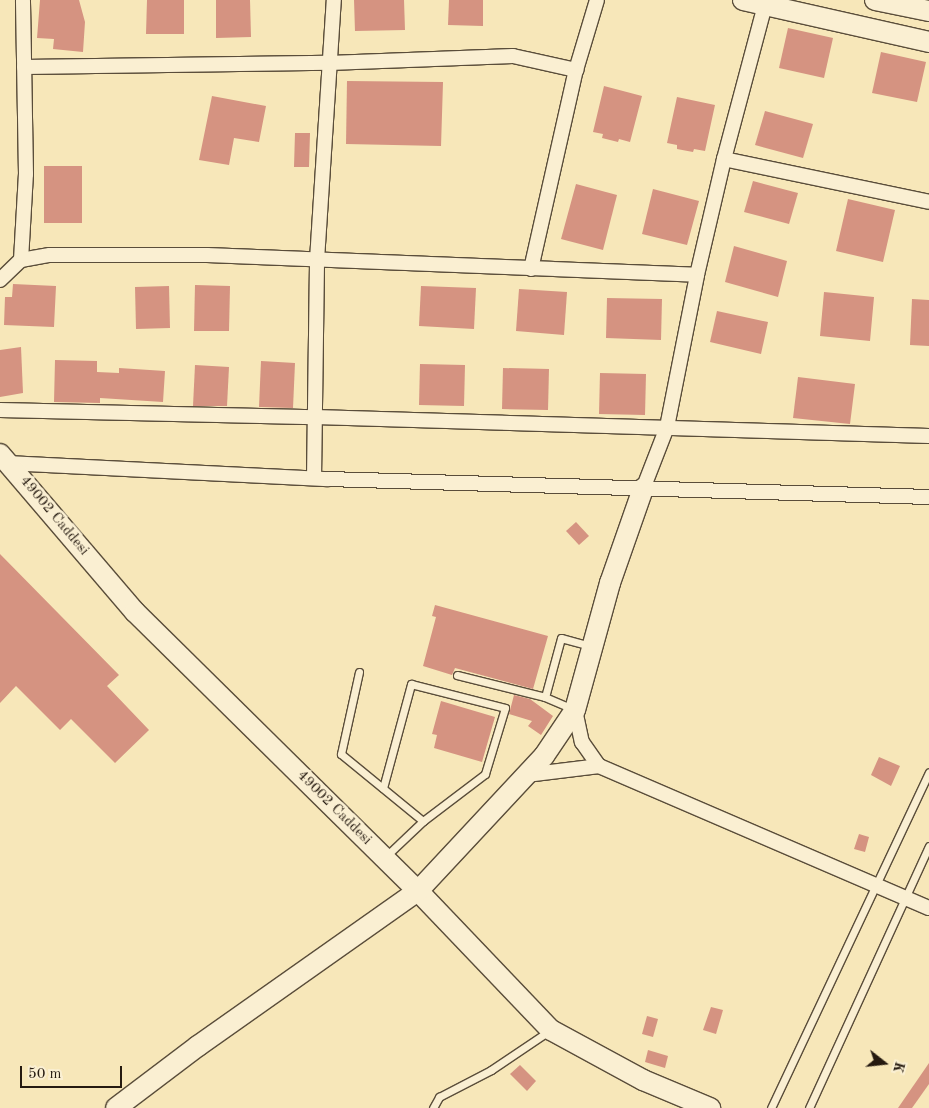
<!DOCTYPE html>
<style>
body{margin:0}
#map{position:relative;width:929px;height:1108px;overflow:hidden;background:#f7e7b9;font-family:"Old Standard TT",serif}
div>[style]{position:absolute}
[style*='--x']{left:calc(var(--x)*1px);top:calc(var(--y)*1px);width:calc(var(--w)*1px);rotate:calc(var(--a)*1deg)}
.building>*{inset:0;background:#d59381}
.roads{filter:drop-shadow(1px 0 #5a4d3a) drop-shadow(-1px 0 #5a4d3a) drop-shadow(0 1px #5a4d3a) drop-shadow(0 -1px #5a4d3a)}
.lane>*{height:7px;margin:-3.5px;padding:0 3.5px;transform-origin:3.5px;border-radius:3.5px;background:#faefd2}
.street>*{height:14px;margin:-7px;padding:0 7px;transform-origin:7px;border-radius:7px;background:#faefd2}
.secondary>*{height:20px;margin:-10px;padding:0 10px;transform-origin:10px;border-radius:10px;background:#faefd2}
span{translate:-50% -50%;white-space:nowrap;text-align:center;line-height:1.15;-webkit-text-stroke:5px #faefd2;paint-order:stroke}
.street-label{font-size:15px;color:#251a10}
.north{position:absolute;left:859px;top:1038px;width:50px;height:50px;-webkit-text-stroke:4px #faefd2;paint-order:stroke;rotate:106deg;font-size:14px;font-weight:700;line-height:20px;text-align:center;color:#251a10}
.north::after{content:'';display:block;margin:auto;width:18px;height:22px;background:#251a10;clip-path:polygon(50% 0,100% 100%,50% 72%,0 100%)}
.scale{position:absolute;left:20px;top:1066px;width:102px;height:22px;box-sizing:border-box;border:2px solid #251a10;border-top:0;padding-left:6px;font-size:15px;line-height:18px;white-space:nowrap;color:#251a10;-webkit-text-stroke:4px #faefd2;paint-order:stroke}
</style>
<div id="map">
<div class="building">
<div style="clip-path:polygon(40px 0,79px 0,85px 22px,83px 52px,53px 49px,54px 39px,37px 38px)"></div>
<div style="clip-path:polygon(147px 0,184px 0,184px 34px,146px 34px)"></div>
<div style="clip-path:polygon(216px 0,250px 0,251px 37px,216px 38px)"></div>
<div style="clip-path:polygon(354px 0,404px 0,405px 30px,355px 31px)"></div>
<div style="clip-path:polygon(449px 0,483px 0,483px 26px,448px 25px)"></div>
<div style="clip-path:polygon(788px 28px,833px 38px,824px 78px,779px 68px)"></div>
<div style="clip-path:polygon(881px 52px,926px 62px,917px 102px,872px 93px)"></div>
<div style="clip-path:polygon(347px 81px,443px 82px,441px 146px,346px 144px)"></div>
<div style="clip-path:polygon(604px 86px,642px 96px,630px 142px,619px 139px,618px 142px,602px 138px,603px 134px,593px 132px)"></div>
<div style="clip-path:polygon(212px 96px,266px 106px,259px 142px,234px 138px,229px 165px,199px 160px)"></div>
<div style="clip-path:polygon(677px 97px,715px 105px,705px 151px,694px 149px,693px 152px,677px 149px,677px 145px,667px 143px)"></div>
<div style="clip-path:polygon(765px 111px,813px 124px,803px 158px,755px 145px)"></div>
<div style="clip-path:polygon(295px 133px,310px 133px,309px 167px,294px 167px)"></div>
<div style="clip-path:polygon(44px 166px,82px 166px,82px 223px,44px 223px)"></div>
<div style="clip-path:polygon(753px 181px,798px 193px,789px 224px,744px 212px)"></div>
<div style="clip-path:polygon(576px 184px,617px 195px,603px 250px,561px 239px)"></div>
<div style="clip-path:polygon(653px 189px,699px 201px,687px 245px,642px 234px)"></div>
<div style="clip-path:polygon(848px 199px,895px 210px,883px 262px,836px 251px)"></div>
<div style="clip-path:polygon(734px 246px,787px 261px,778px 297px,725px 282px)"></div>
<div style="clip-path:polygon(13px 284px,56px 286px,54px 327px,4px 325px,5px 297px,12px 297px)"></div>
<div style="clip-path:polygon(195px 285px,230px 286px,229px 331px,194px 331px)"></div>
<div style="clip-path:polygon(169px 286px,170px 328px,136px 329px,135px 287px)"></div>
<div style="clip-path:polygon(421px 286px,476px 288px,474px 329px,419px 326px)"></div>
<div style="clip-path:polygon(519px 289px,567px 292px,564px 335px,516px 331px)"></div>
<div style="clip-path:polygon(824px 292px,874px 297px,870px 341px,820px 336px)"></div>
<div style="clip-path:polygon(607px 298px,662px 299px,661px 340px,606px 338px)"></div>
<div style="clip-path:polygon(912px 299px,929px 300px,929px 346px,910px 345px)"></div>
<div style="clip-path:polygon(717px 311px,768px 322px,761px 354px,710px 342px)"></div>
<div style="clip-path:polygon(21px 347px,23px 393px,0 397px,0 350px)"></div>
<div style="clip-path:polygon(55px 360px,97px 361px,97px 372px,119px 373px,119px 368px,165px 371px,163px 402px,100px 398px,100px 403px,54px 402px)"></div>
<div style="clip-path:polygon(261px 361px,295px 363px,293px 408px,259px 407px)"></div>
<div style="clip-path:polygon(420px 364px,465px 365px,464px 406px,419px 405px)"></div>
<div style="clip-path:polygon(195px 365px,229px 367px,227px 406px,193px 406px)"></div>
<div style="clip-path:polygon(503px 368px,549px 369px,548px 410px,502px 409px)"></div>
<div style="clip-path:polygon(600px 373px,646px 374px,645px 415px,599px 414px)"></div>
<div style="clip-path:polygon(798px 377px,855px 384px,850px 424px,793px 418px)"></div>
<div style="clip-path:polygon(576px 522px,589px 536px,579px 545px,566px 531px)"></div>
<div style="clip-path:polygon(0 554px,119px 675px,107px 686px,149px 730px,115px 763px,71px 719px,60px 730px,16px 686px,0 703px)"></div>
<div style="clip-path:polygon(435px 605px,548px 636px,533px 689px,455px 668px,452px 675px,423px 666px,436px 617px,432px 616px)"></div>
<div style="clip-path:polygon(514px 695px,530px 699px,553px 716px,541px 735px,528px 726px,532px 721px,509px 714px)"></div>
<div style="clip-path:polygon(441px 701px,495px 717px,482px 762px,434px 748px,437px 735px,432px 734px)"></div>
<div style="clip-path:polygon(879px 757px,900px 766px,891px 786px,871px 775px)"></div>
<div style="clip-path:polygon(859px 834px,869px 837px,865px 852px,854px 849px)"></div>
<div style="clip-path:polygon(711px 1007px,723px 1010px,716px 1034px,703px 1030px)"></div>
<div style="clip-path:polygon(647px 1016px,658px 1019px,653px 1037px,642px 1034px)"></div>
<div style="clip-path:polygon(648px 1050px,668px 1056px,665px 1068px,645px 1062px)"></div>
<div style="clip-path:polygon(929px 1063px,929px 1084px,912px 1108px,898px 1108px)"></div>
<div style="clip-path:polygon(520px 1065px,536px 1081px,527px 1091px,510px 1074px)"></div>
</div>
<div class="roads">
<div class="lane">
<div style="--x:359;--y:672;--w:84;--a:102.4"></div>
<div style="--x:341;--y:754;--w:106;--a:39.3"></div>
<div style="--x:457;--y:675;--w:91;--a:14"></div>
<div style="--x:573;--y:709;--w:30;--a:-157"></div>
<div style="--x:545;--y:697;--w:61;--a:-74.8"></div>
<div style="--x:561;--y:638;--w:30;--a:15"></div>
<div style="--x:383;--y:788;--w:108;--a:-74.9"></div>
<div style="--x:411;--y:684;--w:97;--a:14.3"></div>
<div style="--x:505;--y:708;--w:69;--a:106.9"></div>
<div style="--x:485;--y:774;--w:78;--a:142.8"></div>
<div style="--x:423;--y:821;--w:52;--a:136.5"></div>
<div style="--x:433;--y:1108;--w:13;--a:-61"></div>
<div style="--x:439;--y:1097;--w:59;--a:-27.4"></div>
<div style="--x:491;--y:1070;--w:70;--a:-33.9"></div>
<div style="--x:771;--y:1108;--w:371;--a:-64.8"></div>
<div style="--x:809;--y:1108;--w:288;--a:-65.4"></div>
</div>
<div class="street">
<div style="--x:24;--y:67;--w:305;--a:-0.8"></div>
<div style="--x:329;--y:63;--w:184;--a:-2.2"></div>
<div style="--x:513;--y:56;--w:65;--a:12.5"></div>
<div style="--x:724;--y:159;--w:209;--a:11.8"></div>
<div style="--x:21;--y:260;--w:86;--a:-86.7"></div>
<div style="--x:26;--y:174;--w:174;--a:-91"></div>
<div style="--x:531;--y:269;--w:204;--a:-77.3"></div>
<div style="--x:576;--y:70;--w:73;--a:-73.3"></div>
<div style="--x:0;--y:280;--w:29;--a:-44"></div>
<div style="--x:21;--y:260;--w:29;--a:-10"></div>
<div style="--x:50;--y:255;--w:157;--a:0"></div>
<div style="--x:207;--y:255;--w:490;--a:2.3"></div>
<div style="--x:0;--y:410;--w:315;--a:1.3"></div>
<div style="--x:315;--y:417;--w:614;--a:1.77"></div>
<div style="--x:9;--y:463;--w:318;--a:2.9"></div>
<div style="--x:327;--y:479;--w:602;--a:1.71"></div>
<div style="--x:314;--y:478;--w:218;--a:-89.2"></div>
<div style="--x:317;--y:260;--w:261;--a:-86.3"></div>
<div style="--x:643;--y:489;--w:66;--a:-68.8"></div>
<div style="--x:667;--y:427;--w:155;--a:-78.8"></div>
<div style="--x:697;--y:275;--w:119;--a:-76.9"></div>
<div style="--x:724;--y:159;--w:159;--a:-75.1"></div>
<div style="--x:575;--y:710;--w:33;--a:78"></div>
<div style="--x:582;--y:742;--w:29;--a:55"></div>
<div style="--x:599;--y:766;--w:359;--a:23.3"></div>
<div style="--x:526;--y:775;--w:74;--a:-7"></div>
</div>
<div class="secondary">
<div style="--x:743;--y:0;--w:191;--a:12.7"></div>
<div style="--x:875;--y:0;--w:55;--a:11.5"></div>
<div style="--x:0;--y:454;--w:208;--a:49.5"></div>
<div style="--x:135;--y:612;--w:397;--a:44.6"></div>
<div style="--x:418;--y:891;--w:192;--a:46.3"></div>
<div style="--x:551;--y:1030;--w:105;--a:28.5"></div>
<div style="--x:643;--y:1080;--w:73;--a:22.7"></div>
<div style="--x:116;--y:1108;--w:103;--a:-37.1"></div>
<div style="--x:198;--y:1046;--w:269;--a:-35.2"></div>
<div style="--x:418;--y:891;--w:185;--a:-47"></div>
<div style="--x:544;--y:756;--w:55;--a:-56"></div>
<div style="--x:575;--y:710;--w:132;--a:-74.6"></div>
<div style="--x:610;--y:583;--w:100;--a:-70.7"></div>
</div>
</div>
<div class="street-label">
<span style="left:54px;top:516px;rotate:50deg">49002 Caddesi</span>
<span style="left:334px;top:808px;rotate:45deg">49002 Caddesi</span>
</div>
<div class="north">K</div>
<div class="scale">50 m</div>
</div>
